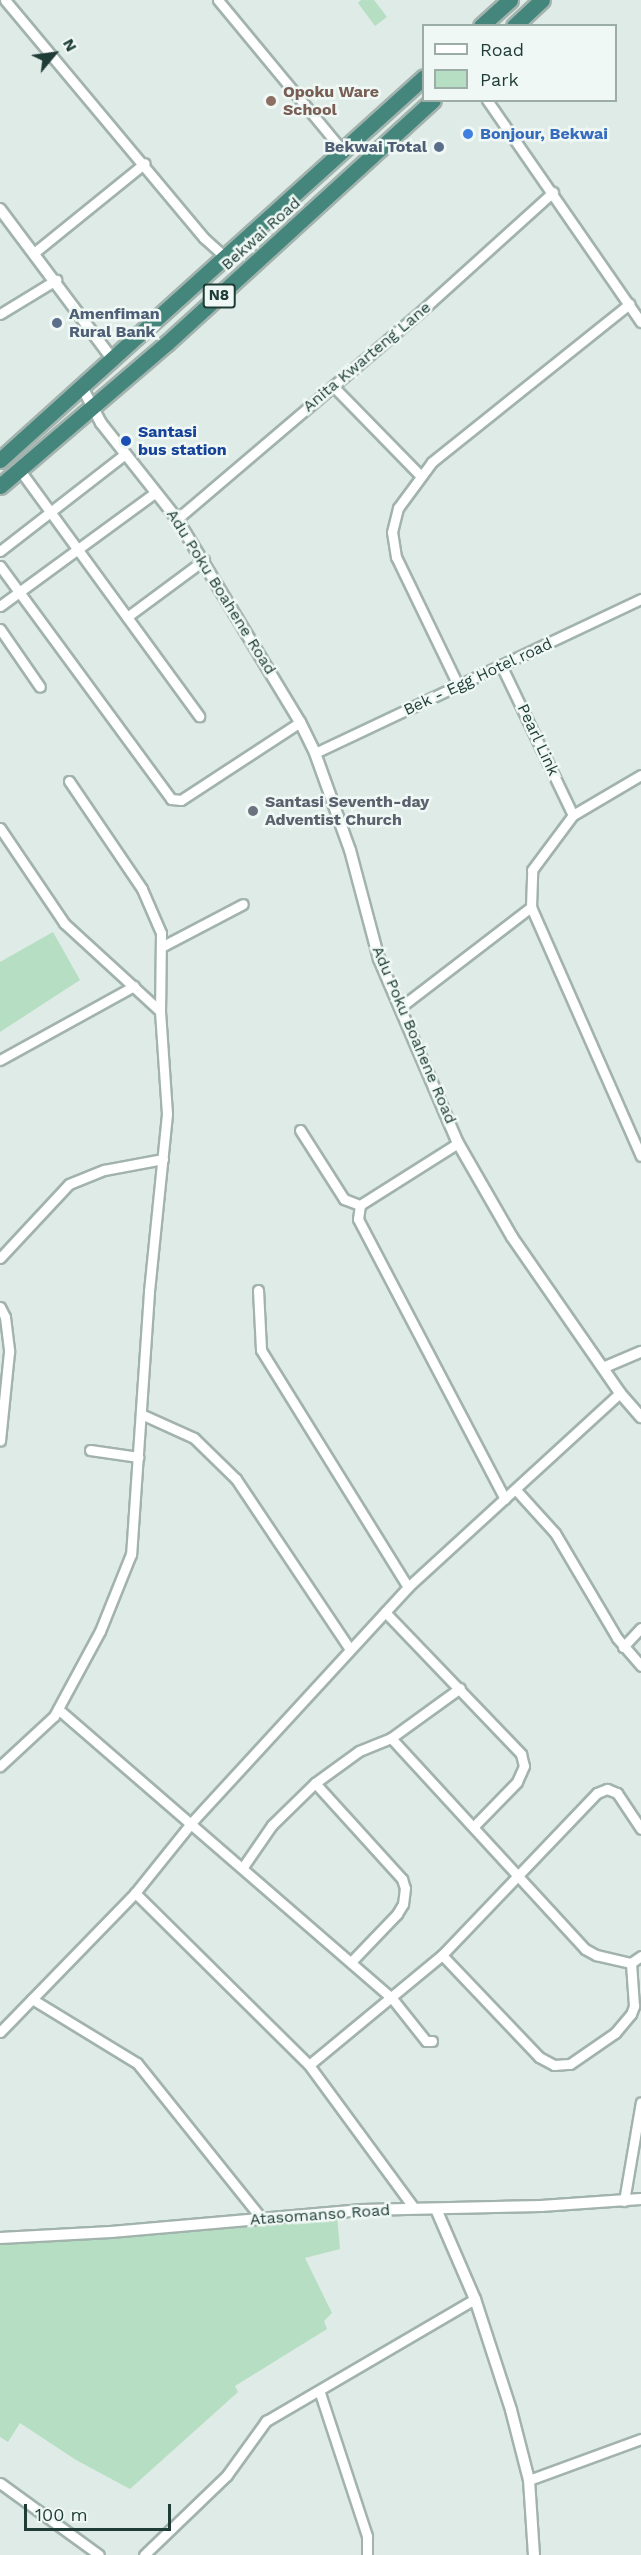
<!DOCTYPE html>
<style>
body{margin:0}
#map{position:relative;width:641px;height:2555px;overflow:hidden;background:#dfebe6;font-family:"Work Sans",sans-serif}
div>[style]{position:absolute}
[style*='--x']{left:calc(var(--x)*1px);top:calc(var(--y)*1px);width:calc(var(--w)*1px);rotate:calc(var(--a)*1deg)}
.green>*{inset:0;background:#b6dec3}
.roads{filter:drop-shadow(2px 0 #a2b3ae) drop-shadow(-2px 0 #a2b3ae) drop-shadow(0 2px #a2b3ae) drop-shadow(0 -2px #a2b3ae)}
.minor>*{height:9px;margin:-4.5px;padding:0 4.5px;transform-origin:4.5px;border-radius:4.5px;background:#fff}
.tertiary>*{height:10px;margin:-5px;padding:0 5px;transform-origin:5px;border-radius:5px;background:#fff}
.trunk>*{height:15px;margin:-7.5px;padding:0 7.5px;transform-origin:7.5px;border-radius:7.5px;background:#44867b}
.dots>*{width:16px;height:16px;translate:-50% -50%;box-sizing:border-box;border:3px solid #eff8f4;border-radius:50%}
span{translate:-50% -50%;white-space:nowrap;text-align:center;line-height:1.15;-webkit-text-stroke:5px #eff8f4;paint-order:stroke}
.shield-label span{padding:2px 4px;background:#eff8f4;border:2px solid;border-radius:4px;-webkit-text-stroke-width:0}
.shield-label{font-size:15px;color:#1f3c36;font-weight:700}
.education-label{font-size:16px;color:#785e54;font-weight:700}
.left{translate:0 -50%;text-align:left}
.shop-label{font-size:16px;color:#366cbe;font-weight:700}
.service-label{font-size:16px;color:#4e5e75;font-weight:700}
.right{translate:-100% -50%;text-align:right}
.street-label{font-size:16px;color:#1f3c36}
.transit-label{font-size:16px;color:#164399;font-weight:700}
.worship-label{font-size:16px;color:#5b616d;font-weight:700}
.legend{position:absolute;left:422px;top:24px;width:195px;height:78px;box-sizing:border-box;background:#eff8f4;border:2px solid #9cada8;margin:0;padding:8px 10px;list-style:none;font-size:18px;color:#1f3c36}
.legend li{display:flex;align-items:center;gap:12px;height:30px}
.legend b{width:30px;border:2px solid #9cada8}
.north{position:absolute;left:24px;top:24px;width:60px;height:60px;-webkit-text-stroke:4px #eff8f4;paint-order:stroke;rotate:61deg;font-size:16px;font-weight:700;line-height:24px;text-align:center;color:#1f3c36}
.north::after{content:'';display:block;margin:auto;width:21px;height:27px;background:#1f3c36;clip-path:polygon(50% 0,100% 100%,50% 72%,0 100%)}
.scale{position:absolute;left:24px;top:2504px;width:147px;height:27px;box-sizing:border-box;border:3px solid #1f3c36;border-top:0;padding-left:8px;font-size:18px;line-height:21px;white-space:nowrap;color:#1f3c36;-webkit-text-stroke:4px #eff8f4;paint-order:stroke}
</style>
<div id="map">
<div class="green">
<div style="clip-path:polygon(361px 0,374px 0,387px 17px,375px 26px,358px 3px)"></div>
<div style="clip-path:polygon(53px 932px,80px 980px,0 1032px,0 962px)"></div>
<div style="clip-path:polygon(337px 2216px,340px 2249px,305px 2258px,332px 2313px,324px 2321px,327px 2329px,235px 2386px,238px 2392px,130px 2489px,76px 2460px,20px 2423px,8px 2442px,0 2437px,0 2244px)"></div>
</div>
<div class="roads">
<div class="minor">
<div style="--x:5;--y:0;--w:310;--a:50.1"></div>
<div style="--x:204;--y:238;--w:28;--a:42"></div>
<div style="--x:218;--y:0;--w:195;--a:50.4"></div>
<div style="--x:487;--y:100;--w:270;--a:55.3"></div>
<div style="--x:35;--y:252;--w:141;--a:-39"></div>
<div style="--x:0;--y:314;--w:66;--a:-31.3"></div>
<div style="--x:333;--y:386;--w:123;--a:45.7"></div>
<div style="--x:19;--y:469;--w:306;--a:53.9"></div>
<div style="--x:177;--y:519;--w:316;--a:-40.4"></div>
<div style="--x:418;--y:314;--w:182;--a:-42.1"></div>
<div style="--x:0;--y:551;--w:158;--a:-37.8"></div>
<div style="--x:0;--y:566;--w:289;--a:53.7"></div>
<div style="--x:171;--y:799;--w:10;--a:6"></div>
<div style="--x:181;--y:800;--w:142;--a:-33.2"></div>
<div style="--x:0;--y:606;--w:193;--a:-36.2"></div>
<div style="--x:127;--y:617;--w:96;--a:-36.5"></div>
<div style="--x:0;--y:629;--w:70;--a:55.4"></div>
<div style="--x:501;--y:665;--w:166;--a:64.4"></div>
<div style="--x:458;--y:685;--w:142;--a:-115.8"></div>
<div style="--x:396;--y:557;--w:25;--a:-99"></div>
<div style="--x:392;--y:532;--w:25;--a:-76"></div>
<div style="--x:398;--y:508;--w:57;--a:-53.5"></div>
<div style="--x:432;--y:462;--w:253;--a:-38.7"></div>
<div style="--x:315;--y:753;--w:361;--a:-25.3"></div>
<div style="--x:69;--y:781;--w:130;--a:55.9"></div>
<div style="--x:142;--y:889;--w:48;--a:66.6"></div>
<div style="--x:161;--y:933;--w:78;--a:90.7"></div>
<div style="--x:0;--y:828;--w:115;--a:56"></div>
<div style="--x:64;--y:923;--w:130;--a:42.5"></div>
<div style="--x:160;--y:1011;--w:103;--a:86.1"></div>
<div style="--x:167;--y:1114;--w:179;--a:95.8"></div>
<div style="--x:149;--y:1292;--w:263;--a:93.9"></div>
<div style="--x:131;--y:1554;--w:83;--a:111.9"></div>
<div style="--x:100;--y:1631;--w:97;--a:118.4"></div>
<div style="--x:54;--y:1716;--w:74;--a:137.2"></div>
<div style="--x:531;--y:907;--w:272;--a:66.2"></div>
<div style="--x:163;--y:946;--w:90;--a:-27.7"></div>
<div style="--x:402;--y:1006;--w:163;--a:-37.5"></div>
<div style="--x:531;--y:907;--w:37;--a:-88"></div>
<div style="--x:532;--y:870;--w:69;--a:-53.3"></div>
<div style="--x:573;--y:815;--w:79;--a:-30.5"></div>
<div style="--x:0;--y:1060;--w:153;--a:-28.9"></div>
<div style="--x:300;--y:1130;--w:82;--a:57.5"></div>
<div style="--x:344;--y:1199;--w:17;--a:21"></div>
<div style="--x:360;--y:1205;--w:14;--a:98"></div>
<div style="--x:358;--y:1219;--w:316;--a:62.3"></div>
<div style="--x:360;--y:1205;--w:116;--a:-32.3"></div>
<div style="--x:0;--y:1258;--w:101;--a:-47"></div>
<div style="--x:69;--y:1184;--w:38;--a:-22"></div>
<div style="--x:104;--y:1170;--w:60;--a:-10.6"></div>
<div style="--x:258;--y:1290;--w:60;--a:87.1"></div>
<div style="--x:261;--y:1350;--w:279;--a:58.2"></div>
<div style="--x:0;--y:1307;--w:11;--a:63"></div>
<div style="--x:5;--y:1317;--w:35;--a:83"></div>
<div style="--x:9;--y:1352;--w:89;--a:95.8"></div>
<div style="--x:141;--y:1414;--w:58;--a:24.4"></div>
<div style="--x:194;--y:1438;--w:59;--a:44.3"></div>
<div style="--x:236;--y:1479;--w:203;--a:56.2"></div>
<div style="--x:90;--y:1450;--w:49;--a:8.3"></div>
<div style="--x:516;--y:1490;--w:58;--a:47.8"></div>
<div style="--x:555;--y:1533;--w:122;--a:59.4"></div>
<div style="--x:617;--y:1638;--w:37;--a:49"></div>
<div style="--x:385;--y:1612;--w:197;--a:46.2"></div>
<div style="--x:521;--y:1754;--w:12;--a:76"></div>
<div style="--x:524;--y:1766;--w:17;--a:114"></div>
<div style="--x:517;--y:1782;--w:62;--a:134.3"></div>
<div style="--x:623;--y:1647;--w:26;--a:-47"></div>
<div style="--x:58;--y:1709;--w:440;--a:40.9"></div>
<div style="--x:391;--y:1997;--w:56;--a:51.5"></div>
<div style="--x:426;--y:2041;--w:6;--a:0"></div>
<div style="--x:391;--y:1738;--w:287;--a:47.4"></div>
<div style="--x:585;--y:1949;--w:13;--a:29"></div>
<div style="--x:596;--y:1955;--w:36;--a:13"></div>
<div style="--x:631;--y:1963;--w:12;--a:-35"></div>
<div style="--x:315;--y:1783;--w:130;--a:47.8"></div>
<div style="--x:402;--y:1879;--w:9;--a:72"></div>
<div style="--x:405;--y:1888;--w:16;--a:97"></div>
<div style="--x:403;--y:1904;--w:12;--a:121"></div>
<div style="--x:397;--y:1914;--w:66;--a:133.8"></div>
<div style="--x:243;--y:1867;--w:51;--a:-55.4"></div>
<div style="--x:272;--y:1825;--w:60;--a:-44.3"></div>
<div style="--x:315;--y:1783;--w:54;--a:-36"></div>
<div style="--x:359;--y:1751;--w:35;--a:-22"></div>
<div style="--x:391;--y:1738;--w:85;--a:-35.9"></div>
<div style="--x:442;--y:1955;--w:141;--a:46.4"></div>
<div style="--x:539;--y:2057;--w:17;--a:28"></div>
<div style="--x:554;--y:2065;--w:16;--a:-4"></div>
<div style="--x:570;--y:2064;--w:55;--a:-34.6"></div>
<div style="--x:615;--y:2033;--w:25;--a:-50"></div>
<div style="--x:631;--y:2014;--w:9;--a:-69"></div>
<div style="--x:634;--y:2006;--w:43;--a:-94"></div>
<div style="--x:32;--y:1999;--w:123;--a:31.4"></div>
<div style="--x:137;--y:2063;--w:200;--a:51.3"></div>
<div style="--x:0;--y:2032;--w:194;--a:-45.8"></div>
<div style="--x:309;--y:2065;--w:173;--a:-39.6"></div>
<div style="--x:442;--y:1955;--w:224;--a:-46.3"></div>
<div style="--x:597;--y:1793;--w:11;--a:-22"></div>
<div style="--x:607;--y:1789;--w:11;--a:22"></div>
<div style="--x:617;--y:1793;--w:43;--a:56.3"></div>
<div style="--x:624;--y:2201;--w:100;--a:-80.3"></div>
<div style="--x:414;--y:2208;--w:177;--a:-126.3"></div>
<div style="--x:309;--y:2065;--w:245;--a:-135.3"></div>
<div style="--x:135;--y:1893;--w:91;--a:-51.2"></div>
<div style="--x:192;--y:1822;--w:319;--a:-47.4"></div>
<div style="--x:408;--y:1587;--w:287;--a:-42.5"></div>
<div style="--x:320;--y:2393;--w:151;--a:71.8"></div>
<div style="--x:367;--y:2536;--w:19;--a:90"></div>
<div style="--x:529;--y:2480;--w:119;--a:-20.1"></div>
<div style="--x:0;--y:2483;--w:122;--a:36"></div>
<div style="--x:144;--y:2555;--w:115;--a:-43.9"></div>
<div style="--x:227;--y:2475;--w:67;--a:-54.2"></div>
<div style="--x:266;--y:2421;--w:242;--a:-30.3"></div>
</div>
<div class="tertiary">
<div style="--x:0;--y:209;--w:189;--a:53.2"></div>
<div style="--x:82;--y:387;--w:41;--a:62.2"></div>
<div style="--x:101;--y:423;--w:122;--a:51.6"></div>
<div style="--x:177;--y:519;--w:237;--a:58.8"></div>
<div style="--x:300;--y:722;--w:34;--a:64"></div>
<div style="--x:315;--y:753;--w:103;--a:70.2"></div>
<div style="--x:350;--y:850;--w:113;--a:75.1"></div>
<div style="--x:379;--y:959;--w:200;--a:66.8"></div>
<div style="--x:458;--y:1143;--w:108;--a:60.1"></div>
<div style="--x:512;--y:1237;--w:190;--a:55.3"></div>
<div style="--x:620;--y:1393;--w:32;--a:49"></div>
<div style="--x:605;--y:1367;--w:39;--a:-23"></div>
<div style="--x:436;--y:2209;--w:98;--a:66.6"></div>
<div style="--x:475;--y:2299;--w:117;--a:72"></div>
<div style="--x:511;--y:2410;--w:72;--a:75.6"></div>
<div style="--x:529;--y:2480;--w:75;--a:86.2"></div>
<div style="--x:0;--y:2238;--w:111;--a:-3.1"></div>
<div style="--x:111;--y:2232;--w:252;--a:-5"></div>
<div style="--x:362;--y:2210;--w:179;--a:-1.3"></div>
<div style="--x:541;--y:2206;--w:100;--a:-4"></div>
</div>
<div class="trunk">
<div style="--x:481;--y:26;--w:39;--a:-42"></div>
<div style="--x:514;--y:26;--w:38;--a:-43"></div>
<div style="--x:0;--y:460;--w:571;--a:-42.09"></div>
<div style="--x:0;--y:486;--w:220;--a:-40.6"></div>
<div style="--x:167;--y:343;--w:360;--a:-42.4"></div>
</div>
</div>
<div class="dots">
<div style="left:271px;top:101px;background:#8d6e63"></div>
<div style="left:468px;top:134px;background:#3f7fe0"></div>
<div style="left:439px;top:147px;background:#5c6f8a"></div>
<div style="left:57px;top:323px;background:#5c6f8a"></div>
<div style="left:126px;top:441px;background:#1a4fb4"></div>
<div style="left:253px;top:811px;background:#6b7280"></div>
</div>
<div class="shield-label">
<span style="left:219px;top:296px">N8</span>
</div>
<div class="education-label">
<span class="left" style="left:283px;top:101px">Opoku Ware<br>School</span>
</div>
<div class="shop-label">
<span class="left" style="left:480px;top:134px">Bonjour, Bekwai</span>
</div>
<div class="service-label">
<span class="right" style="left:427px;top:147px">Bekwai Total</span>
<span class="left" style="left:69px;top:323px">Amenfiman<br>Rural Bank</span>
</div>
<div class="street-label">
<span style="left:261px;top:234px;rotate:-42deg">Bekwai Road</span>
<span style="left:367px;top:357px;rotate:-40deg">Anita Kwarteng Lane</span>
<span style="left:221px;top:592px;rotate:58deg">Adu Poku Boahene Road</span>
<span style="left:478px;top:677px;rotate:-25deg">Bek - Egg Hotel road</span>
<span style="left:538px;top:740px;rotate:65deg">Pearl Link</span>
<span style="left:414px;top:1035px;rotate:67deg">Adu Poku Boahene Road</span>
<span style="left:320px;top:2215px;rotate:-4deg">Atasomanso Road</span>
</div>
<div class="transit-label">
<span class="left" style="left:138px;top:441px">Santasi<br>bus station</span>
</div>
<div class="worship-label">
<span class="left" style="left:265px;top:811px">Santasi Seventh-day<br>Adventist Church</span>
</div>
<ul class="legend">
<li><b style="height:8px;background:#fff"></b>Road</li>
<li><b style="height:16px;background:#b6dec3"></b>Park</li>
</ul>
<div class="north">N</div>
<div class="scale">100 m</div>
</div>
